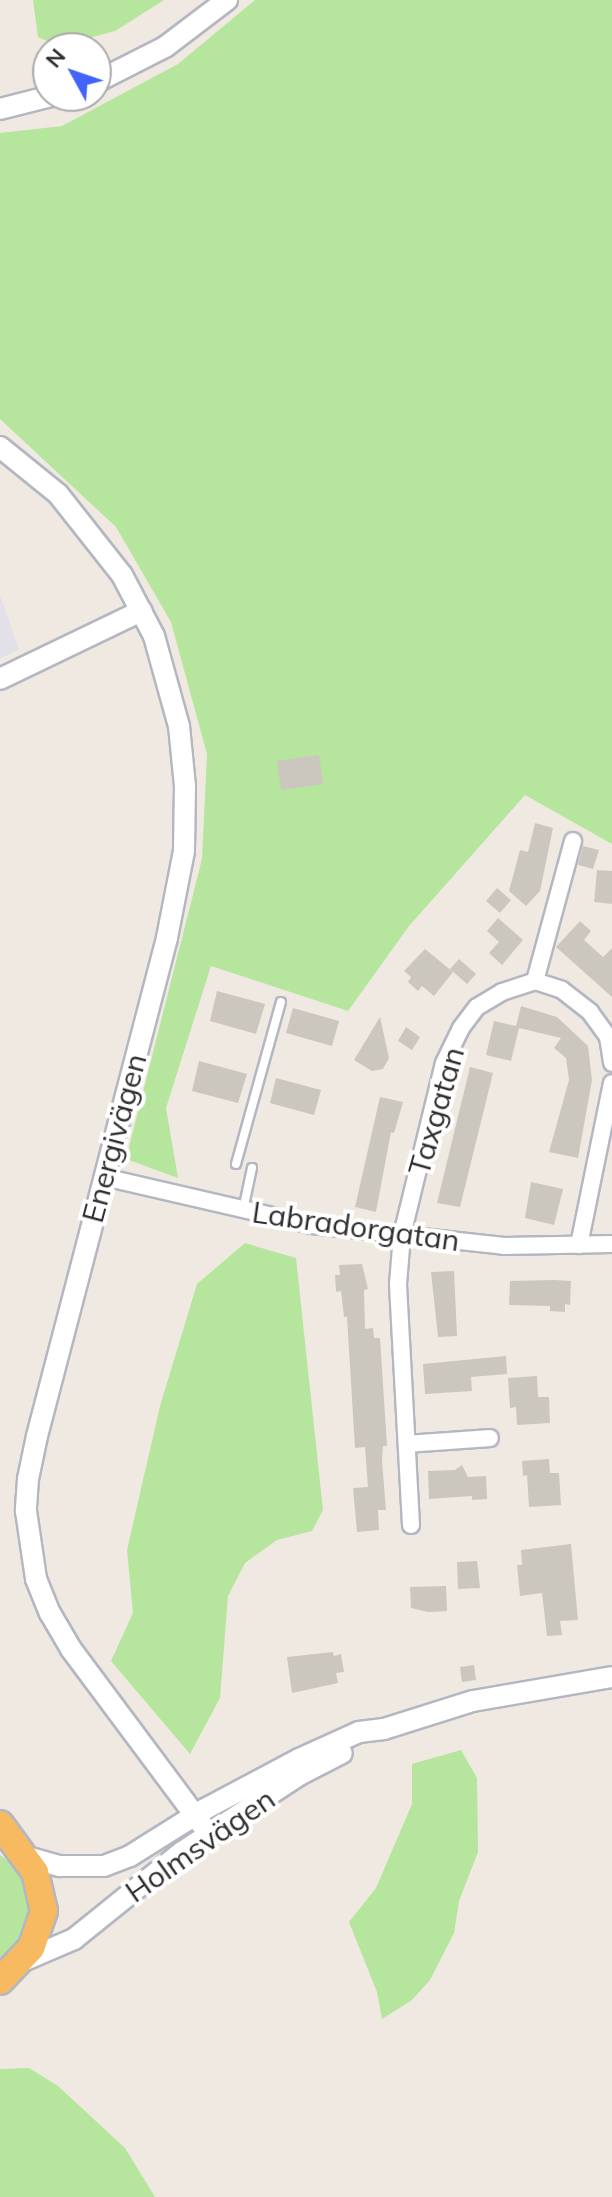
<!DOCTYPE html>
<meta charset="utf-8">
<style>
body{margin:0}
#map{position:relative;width:612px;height:2197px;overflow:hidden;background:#efe9e1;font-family:Mulish,sans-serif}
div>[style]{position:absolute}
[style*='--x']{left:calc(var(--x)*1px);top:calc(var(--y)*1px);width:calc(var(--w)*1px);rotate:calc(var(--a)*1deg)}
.industrial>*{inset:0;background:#e3e1e8}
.green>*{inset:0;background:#b6e59e}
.building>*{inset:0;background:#cbc7bf}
.roads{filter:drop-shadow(2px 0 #b4b7c1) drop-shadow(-2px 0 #b4b7c1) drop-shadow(0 2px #b4b7c1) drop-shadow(0 -2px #b4b7c1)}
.service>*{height:8px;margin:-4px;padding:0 4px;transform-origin:4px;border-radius:4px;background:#fff}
.minor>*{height:16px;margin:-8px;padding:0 8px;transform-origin:8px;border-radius:8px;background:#fff}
.tertiary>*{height:20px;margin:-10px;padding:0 10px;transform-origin:10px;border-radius:10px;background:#fff}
.trunk>*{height:26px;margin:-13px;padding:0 13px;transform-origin:13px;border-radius:13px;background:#f8ba60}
span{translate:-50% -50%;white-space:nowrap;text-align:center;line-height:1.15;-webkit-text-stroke:8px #fff;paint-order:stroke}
.street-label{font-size:30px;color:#2e2e2e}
.north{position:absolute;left:32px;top:32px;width:80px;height:80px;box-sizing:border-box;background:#fff;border:2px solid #ababab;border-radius:50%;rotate:310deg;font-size:22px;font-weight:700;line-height:32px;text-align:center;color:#2e2e2e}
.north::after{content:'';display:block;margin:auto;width:28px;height:36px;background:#4264fb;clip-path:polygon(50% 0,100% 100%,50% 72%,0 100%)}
</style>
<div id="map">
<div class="industrial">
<div style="clip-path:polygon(0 595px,19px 649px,0 659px)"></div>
</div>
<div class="green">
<div style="clip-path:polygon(33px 0,164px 0,115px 31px,59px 46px,38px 37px)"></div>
<div style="clip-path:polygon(255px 0,612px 0,612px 844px,525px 795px,409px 926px,348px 1011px,211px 966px,166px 1108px,178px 1178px,126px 1159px,202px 859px,207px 754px,171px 622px,116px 527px,0 419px,0 133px,62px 126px,178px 64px)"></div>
<div style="clip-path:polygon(245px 1243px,296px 1258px,323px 1510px,312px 1531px,277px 1540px,245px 1563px,228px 1596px,220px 1698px,190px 1754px,111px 1661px,133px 1613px,127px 1550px,160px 1406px,197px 1284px)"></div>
<div style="clip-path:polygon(461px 1750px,477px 1778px,478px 1852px,459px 1901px,454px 1933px,430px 1980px,412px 2000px,382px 2019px,377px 1992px,349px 1922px,376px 1888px,412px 1804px,412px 1764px)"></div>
<div style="clip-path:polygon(0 1855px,11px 1863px,25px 1885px,29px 1910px,23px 1935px,0 1960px)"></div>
<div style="clip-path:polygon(29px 2068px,58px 2086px,125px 2148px,155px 2197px,0 2197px,0 2069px)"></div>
</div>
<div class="building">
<div style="clip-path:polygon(319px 755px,323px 784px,281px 790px,277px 761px)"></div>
<div style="clip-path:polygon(535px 823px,553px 828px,540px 891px,526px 906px,509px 891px,520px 850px,528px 852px)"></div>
<div style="clip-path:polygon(583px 846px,599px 850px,593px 869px,578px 865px)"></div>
<div style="clip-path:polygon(597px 870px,612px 871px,612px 904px,594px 902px)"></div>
<div style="clip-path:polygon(497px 888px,511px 900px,500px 913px,486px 901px)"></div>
<div style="clip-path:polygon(498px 918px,523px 940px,502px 965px,489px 953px,499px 942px,487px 931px)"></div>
<div style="clip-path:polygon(580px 921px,591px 931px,584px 940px,603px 957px,612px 948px,612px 997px,556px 947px)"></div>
<div style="clip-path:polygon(425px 949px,453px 972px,434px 996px,422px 986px,418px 991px,408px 982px,411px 977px,404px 971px)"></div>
<div style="clip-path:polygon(459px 959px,476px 974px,467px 984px,450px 969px)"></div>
<div style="clip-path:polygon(217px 991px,265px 1004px,256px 1034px,210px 1021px)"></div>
<div style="clip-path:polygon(521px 1006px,557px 1017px,588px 1046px,592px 1080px,578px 1158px,549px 1152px,569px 1080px,566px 1058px,554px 1048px,561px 1038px,519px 1028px,511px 1061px,486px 1055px,494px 1021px,516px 1026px)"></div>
<div style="clip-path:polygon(293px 1008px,339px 1021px,332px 1046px,286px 1033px)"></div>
<div style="clip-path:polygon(380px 1017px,389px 1058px,383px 1069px,372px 1071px,354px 1060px)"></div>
<div style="clip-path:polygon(406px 1027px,420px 1037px,412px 1050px,398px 1041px)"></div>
<div style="clip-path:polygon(199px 1061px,247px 1074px,238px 1103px,192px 1091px)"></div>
<div style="clip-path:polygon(470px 1067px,493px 1073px,460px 1207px,437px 1203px)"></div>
<div style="clip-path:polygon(276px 1078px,321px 1090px,314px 1115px,270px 1103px)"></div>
<div style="clip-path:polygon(380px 1097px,403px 1102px,394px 1133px,391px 1132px,376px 1212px,355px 1207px)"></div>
<div style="clip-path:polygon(531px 1182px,563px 1189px,554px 1225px,525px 1218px)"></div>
<div style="clip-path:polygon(362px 1264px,368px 1289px,364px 1290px,365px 1329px,373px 1328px,374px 1338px,380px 1338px,387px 1446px,383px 1446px,382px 1461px,386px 1510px,378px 1510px,379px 1530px,357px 1532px,353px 1488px,368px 1487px,365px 1447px,355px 1448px,347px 1317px,344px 1317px,341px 1291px,336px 1292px,335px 1275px,340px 1275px,339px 1265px)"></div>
<div style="clip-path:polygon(454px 1271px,457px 1336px,438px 1337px,431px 1272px)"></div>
<div style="clip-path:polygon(554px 1280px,571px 1281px,570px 1305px,565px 1304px,565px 1312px,550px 1311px,550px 1306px,509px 1305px,510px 1281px)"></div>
<div style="clip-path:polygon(506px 1356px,507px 1374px,471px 1377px,472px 1391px,425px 1394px,423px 1364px)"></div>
<div style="clip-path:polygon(537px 1376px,538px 1397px,549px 1397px,550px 1423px,517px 1425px,516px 1407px,510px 1408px,508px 1378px)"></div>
<div style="clip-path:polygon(549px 1459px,550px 1473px,559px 1473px,561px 1505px,529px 1507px,527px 1475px,523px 1476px,522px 1461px)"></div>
<div style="clip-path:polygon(462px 1465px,468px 1477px,486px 1476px,487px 1499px,472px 1500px,472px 1496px,429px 1499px,428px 1471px,455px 1470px)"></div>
<div style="clip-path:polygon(571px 1544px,578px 1620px,560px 1621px,562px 1635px,547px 1636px,542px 1593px,520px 1596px,517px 1565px,522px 1565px,521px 1550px)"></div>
<div style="clip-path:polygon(477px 1561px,480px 1588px,458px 1589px,457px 1562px)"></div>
<div style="clip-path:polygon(446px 1586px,447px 1611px,428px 1612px,411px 1608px,410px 1587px)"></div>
<div style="clip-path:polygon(333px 1652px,334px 1656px,341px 1654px,344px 1672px,336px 1673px,338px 1683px,292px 1693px,287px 1657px)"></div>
<div style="clip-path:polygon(474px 1665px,476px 1680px,462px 1682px,460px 1667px)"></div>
</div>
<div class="roads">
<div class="service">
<div style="--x:236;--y:1164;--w:168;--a:-74.5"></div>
<div style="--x:243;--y:1210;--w:43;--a:-77.9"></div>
</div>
<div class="minor">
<div style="--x:535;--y:981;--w:145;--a:-74.8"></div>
<div style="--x:104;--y:1177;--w:213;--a:13"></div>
<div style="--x:312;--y:1225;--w:193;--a:6.2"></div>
<div style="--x:504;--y:1246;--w:108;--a:-1.1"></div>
<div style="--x:579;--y:1245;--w:165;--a:-78.5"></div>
<div style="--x:407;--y:1444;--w:83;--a:-4.1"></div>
<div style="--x:411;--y:1525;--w:241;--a:-93.1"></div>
<div style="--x:398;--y:1284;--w:49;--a:-85.3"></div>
<div style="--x:402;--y:1235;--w:177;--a:-76.3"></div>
<div style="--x:444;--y:1063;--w:39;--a:-64"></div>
<div style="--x:461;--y:1028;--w:26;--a:-53"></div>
<div style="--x:477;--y:1007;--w:29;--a:-31"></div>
<div style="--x:502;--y:992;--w:35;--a:-18"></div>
<div style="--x:535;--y:981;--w:28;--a:18"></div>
<div style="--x:562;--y:990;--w:36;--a:38"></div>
<div style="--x:590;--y:1012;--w:31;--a:54"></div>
<div style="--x:608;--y:1037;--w:26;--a:81"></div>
</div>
<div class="tertiary">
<div style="--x:96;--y:82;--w:77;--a:-26.9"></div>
<div style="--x:165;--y:47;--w:78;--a:-37.2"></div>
<div style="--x:0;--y:109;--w:53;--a:-14.3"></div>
<div style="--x:0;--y:447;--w:75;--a:39"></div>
<div style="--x:58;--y:494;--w:103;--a:51.7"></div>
<div style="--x:122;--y:575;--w:69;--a:62.3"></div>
<div style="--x:154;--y:636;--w:93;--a:74.5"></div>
<div style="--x:179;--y:726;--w:60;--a:84.3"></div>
<div style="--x:185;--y:786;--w:65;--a:90.9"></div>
<div style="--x:184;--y:851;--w:89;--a:101.1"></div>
<div style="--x:167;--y:938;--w:515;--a:104.63"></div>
<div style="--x:37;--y:1436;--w:44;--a:101.8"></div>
<div style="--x:28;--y:1479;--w:32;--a:94"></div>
<div style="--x:26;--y:1511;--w:69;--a:81.6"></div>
<div style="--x:36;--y:1579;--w:37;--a:68"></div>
<div style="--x:50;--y:1613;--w:42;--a:59.7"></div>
<div style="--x:71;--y:1649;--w:231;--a:53.3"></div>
<div style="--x:0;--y:679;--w:157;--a:-25.7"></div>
<div style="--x:24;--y:1856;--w:37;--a:16"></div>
<div style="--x:60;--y:1866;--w:44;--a:0"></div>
<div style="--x:104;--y:1866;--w:28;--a:-21"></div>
<div style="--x:130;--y:1856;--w:89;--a:-32.1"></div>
<div style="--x:205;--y:1809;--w:106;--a:-28"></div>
<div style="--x:299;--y:1759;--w:66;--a:-24.2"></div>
<div style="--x:359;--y:1732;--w:25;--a:-7"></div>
<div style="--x:384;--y:1729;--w:93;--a:-17.5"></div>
<div style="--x:473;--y:1701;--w:141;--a:-9.8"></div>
<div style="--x:18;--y:1963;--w:61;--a:-23.2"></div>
<div style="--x:74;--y:1939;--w:139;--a:-38.9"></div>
<div style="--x:182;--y:1852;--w:140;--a:-33.3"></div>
<div style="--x:299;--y:1775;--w:48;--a:-27.1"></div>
</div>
<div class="trunk">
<div style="--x:0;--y:1824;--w:59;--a:53.9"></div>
<div style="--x:35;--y:1872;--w:40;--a:77"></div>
<div style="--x:44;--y:1911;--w:39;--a:109"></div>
<div style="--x:31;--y:1948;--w:45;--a:133.2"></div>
</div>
</div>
<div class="street-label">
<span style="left:436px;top:1111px;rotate:-74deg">Taxgatan</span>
<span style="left:114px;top:1138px;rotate:-75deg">Energivägen</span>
<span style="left:356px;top:1226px;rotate:8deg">Labradorgatan</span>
<span style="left:200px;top:1845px;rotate:-35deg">Holmsvägen</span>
</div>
<div class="north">N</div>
</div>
